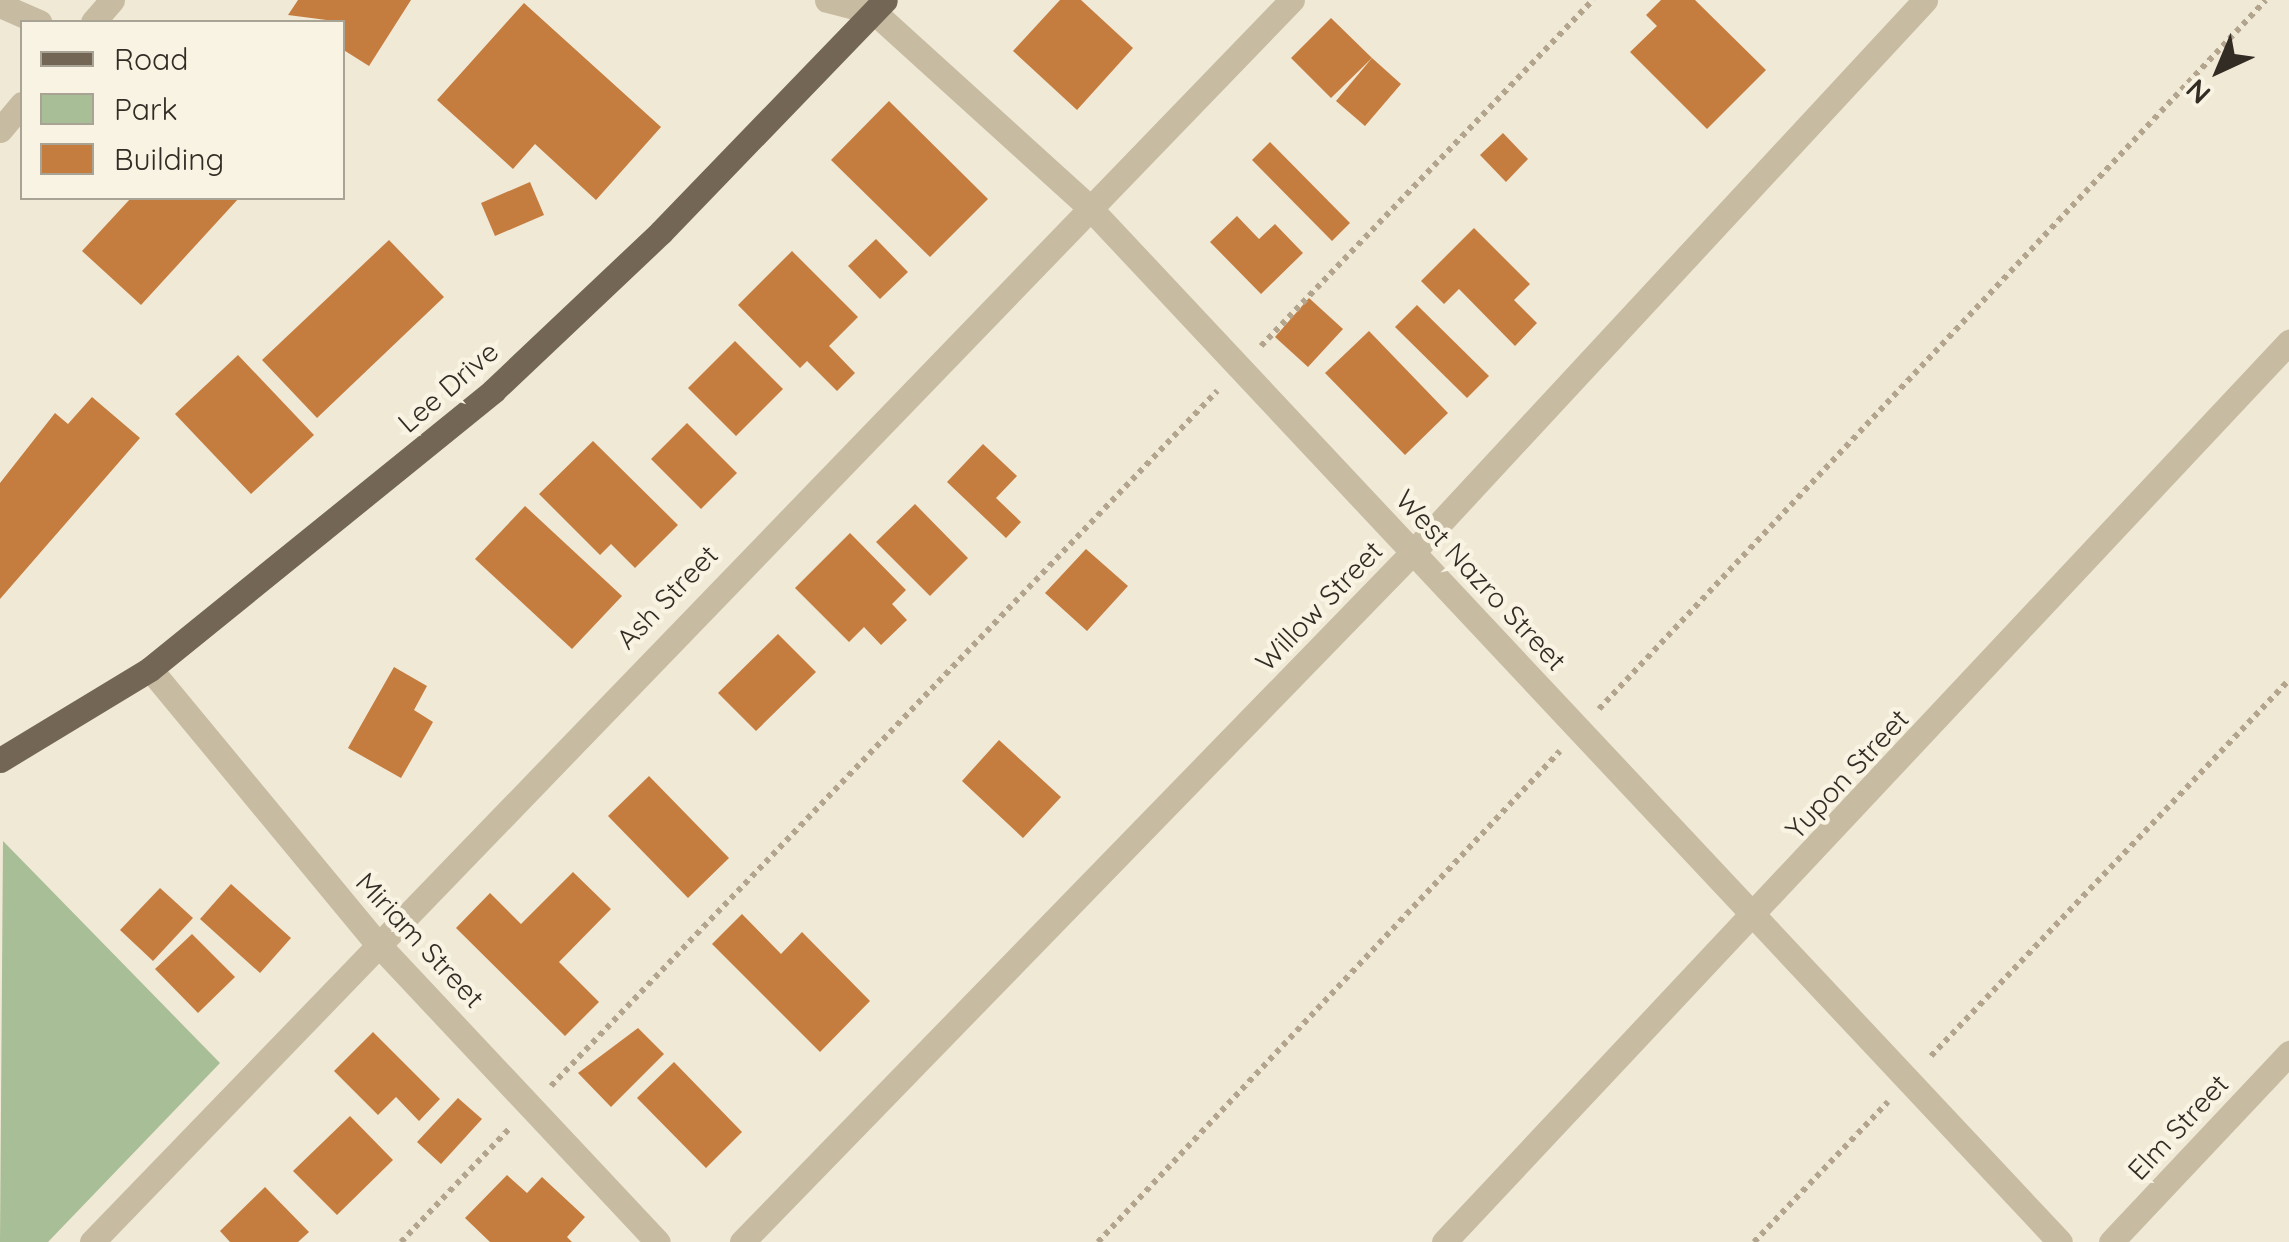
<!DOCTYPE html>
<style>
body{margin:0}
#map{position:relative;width:2289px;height:1242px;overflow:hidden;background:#f0e9d6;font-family:Quicksand,sans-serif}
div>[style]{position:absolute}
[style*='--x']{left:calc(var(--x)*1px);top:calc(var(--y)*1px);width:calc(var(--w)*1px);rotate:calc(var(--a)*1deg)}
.green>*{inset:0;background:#a8be96}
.building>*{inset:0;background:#c57c3f}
.path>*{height:6px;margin-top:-3px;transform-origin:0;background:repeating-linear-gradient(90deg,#b3a58d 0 5px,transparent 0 10px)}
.minor>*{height:25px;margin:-12.5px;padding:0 12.5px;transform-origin:12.5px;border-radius:12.5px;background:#c7bba2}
.major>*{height:25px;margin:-12.5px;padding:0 12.5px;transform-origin:12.5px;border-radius:12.5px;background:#746655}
span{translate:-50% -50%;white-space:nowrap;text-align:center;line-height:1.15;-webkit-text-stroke:9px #f8f3e2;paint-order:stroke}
.street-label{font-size:28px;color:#322c25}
.legend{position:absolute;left:20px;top:20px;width:325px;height:180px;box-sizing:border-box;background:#f8f3e2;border:2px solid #a9a396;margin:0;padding:12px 18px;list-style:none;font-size:30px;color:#322c25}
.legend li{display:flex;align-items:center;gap:20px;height:50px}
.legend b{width:50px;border:2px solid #a9a396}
.north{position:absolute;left:2169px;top:20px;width:100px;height:100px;-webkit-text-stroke:8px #f8f3e2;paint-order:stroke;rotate:224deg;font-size:28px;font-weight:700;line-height:40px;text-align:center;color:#322c25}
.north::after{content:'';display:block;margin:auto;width:35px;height:45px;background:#322c25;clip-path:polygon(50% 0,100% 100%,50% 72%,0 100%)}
</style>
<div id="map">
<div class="green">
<div style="clip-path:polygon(3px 841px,220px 1063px,48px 1242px,0 1242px)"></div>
</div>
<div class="building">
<div style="clip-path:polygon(298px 0,411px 0,369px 66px,342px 49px,342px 22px,288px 15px)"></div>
<div style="clip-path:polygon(1060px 0,1081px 0,1133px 48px,1077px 110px,1013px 51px)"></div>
<div style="clip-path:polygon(1661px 0,1695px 0,1766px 70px,1707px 129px,1630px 52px,1657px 26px,1646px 15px)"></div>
<div style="clip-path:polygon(524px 3px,661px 127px,596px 200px,535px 144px,513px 169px,437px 100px)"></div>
<div style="clip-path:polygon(1331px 18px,1372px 58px,1331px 98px,1291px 58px)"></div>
<div style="clip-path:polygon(1372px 58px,1401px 84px,1365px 126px,1336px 101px)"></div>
<div style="clip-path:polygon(889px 101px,988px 199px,930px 257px,831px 160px)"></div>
<div style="clip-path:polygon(1503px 133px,1528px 159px,1506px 182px,1480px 155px)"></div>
<div style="clip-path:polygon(1270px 142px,1350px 223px,1332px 241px,1252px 160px)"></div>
<div style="clip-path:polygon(530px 182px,544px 215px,495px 236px,481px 203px)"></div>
<div style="clip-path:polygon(131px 198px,239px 198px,141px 305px,82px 251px)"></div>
<div style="clip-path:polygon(1237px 216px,1259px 239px,1275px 224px,1303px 253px,1261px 294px,1210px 242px)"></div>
<div style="clip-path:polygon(1474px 228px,1530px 284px,1514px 300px,1537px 323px,1515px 346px,1459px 289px,1444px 304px,1421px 281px)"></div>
<div style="clip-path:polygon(876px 239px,908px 272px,880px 299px,848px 266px)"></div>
<div style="clip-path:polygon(389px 240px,444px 297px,317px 418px,262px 360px)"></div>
<div style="clip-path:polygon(792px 251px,858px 317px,829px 346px,855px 373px,837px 391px,807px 361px,800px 368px,738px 305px)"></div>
<div style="clip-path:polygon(1309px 298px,1343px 329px,1308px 367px,1275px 337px)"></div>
<div style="clip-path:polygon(1417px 305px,1489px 376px,1467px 398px,1395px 327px)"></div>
<div style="clip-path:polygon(1369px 331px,1448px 413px,1405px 455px,1325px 373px)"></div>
<div style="clip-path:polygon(735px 341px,783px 389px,736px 436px,688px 388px)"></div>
<div style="clip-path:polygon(238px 355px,314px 435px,251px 494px,175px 414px)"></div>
<div style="clip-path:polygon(92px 397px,140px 438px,0 599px,0 483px,55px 413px,68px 424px)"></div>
<div style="clip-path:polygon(687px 423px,737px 473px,701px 509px,651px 459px)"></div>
<div style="clip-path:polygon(593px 441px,678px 525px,635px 568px,611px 544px,600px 555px,539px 494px)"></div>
<div style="clip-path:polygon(983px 444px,1017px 476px,996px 498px,1021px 522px,1006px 538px,947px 482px)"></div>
<div style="clip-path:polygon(915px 504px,968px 558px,930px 596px,876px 542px)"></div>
<div style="clip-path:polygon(525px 506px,622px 596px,572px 649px,475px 559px)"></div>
<div style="clip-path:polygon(850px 533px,906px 590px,892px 604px,907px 620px,881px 645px,864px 627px,849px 642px,795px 588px)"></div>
<div style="clip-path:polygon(1086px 549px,1128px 586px,1087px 631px,1045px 593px)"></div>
<div style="clip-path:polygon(778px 634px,816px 672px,756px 731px,718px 693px)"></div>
<div style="clip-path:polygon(394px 667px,427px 686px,414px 710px,433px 722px,401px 778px,348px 748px)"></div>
<div style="clip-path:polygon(999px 740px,1061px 797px,1023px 838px,962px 781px)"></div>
<div style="clip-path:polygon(649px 776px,729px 858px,688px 898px,608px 816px)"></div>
<div style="clip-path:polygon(573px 872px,611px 909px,559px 962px,599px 1002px,565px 1036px,456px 928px,490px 893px,521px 924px)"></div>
<div style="clip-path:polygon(231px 884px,291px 938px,260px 973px,200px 919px)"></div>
<div style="clip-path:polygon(160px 888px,193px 918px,153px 961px,120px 930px)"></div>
<div style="clip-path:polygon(742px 914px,781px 954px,802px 932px,870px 1001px,820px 1052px,712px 944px)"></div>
<div style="clip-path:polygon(192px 934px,235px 977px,198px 1013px,155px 969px)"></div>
<div style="clip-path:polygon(638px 1028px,664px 1054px,611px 1107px,578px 1073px)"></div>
<div style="clip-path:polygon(373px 1032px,440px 1099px,419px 1121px,396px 1097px,378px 1115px,334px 1071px)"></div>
<div style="clip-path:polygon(674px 1062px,742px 1132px,706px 1168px,637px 1098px)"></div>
<div style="clip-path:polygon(458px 1098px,482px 1119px,441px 1164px,417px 1142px)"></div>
<div style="clip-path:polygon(350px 1116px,393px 1160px,337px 1215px,293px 1171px)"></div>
<div style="clip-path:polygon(507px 1175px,527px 1193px,542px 1177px,585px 1217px,567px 1237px,572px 1242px,490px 1242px,465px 1218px)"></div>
<div style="clip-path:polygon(265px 1187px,309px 1232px,298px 1242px,230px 1242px,220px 1231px)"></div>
</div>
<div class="path">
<div style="--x:1261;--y:346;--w:480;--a:-46.2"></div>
<div style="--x:1599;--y:709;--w:973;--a:-46.75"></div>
<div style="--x:1931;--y:1056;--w:519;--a:-46.4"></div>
<div style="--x:551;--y:1086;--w:963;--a:-46.22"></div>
<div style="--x:401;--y:1242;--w:159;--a:-46.3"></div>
<div style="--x:1098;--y:1242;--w:674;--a:-46.74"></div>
<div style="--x:1754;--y:1242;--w:194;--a:-46.3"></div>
</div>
<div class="minor">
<div style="--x:827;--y:0;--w:49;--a:14.3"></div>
<div style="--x:874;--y:12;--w:290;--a:42.2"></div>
<div style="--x:1089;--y:207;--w:1419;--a:46.83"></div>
<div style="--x:0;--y:5;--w:43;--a:23.6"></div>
<div style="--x:93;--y:22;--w:29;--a:-49"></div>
<div style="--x:0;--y:130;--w:34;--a:-50"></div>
<div style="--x:150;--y:669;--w:353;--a:50.4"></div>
<div style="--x:375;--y:941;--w:413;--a:46.8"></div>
<div style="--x:92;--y:1242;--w:1727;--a:-45.99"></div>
<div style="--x:742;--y:1242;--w:962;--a:-45.8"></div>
<div style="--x:1413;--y:552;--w:753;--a:-47.15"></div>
<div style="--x:1444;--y:1242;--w:1235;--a:-46.81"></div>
<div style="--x:2111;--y:1242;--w:260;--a:-46.7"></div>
</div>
<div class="major">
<div style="--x:0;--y:760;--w:175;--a:-31.2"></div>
<div style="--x:150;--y:669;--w:442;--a:-39"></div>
<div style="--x:493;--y:391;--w:231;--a:-43.4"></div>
<div style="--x:661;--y:232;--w:322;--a:-46"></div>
</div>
<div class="street-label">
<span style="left:448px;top:387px;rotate:-41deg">Lee Drive</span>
<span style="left:1481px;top:580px;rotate:47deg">West Nazro Street</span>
<span style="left:667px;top:597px;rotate:-46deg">Ash Street</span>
<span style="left:1319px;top:606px;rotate:-46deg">Willow Street</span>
<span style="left:1847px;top:774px;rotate:-47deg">Yupon Street</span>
<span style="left:420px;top:940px;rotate:47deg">Miriam Street</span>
<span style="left:2178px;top:1127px;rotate:-47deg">Elm Street</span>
</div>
<ul class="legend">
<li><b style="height:12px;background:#746655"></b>Road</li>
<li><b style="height:28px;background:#a8be96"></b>Park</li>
<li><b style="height:28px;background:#c57c3f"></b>Building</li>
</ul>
<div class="north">N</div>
</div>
